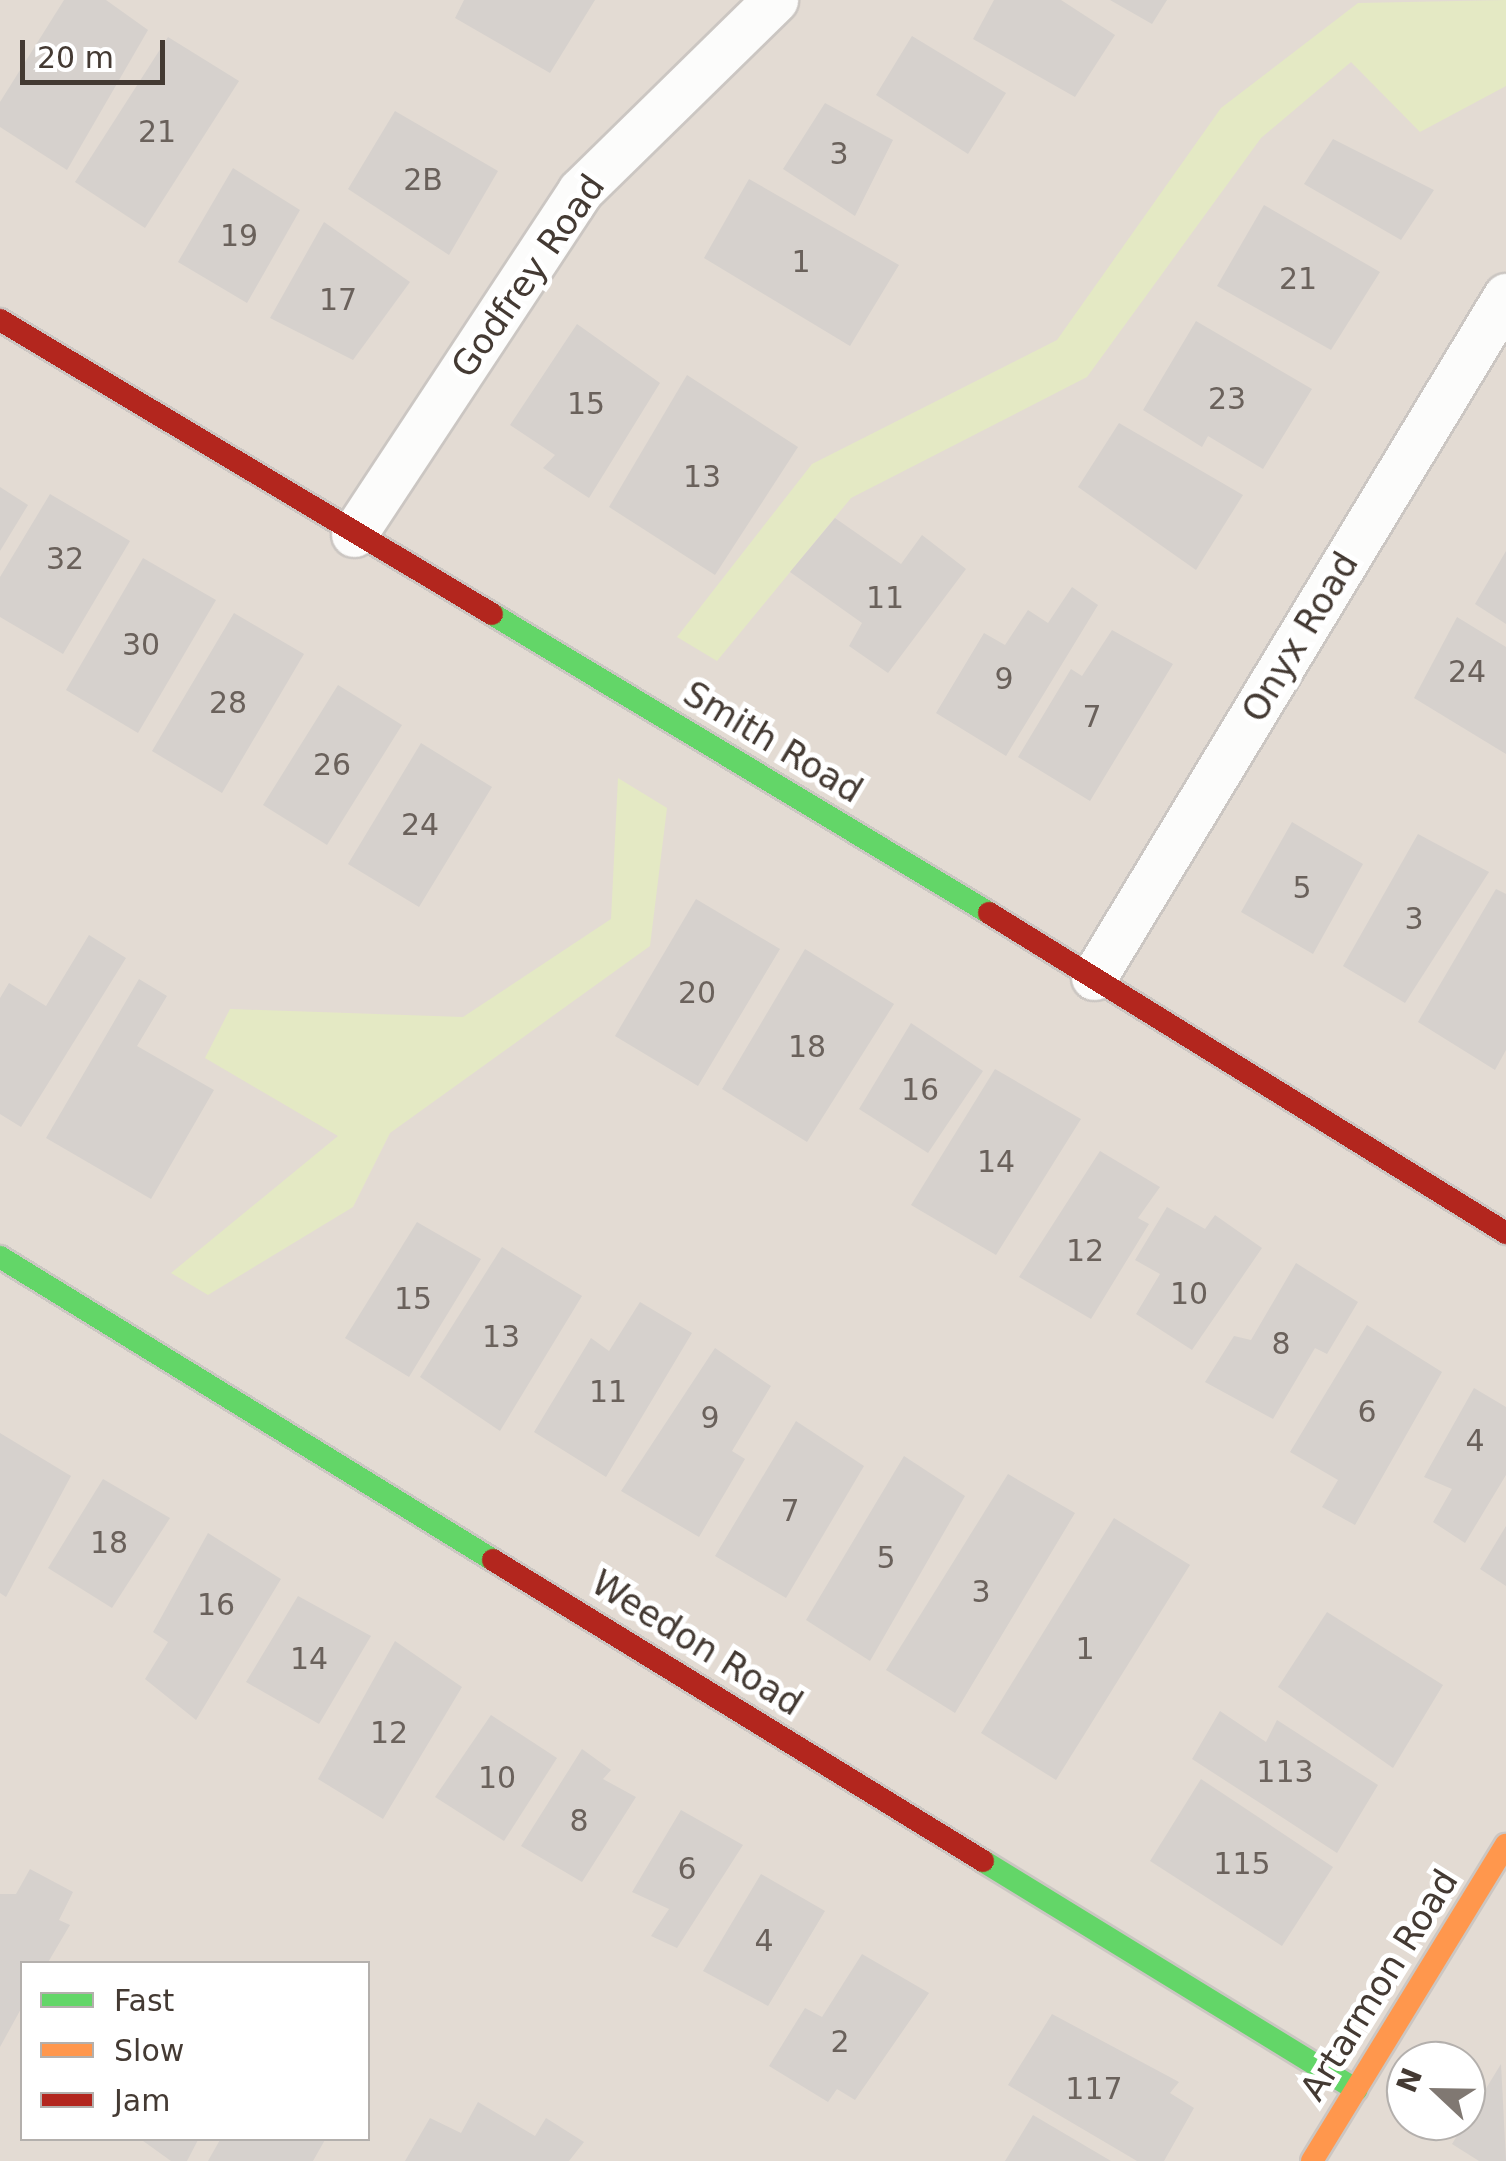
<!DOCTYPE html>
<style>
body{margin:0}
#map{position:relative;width:1506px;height:2161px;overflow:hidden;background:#eeeae6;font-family:"DejaVu Sans",sans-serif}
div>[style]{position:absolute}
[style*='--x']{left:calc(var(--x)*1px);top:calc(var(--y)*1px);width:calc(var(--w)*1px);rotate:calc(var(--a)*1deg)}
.residential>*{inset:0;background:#e3dbd3}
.green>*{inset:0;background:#e4e9c4}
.building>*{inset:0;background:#d6d1cd}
.roads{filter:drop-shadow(2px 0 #cbc6c2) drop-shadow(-2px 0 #cbc6c2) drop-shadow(0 2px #cbc6c2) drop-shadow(0 -2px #cbc6c2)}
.street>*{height:45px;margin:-22.5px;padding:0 22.5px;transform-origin:22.5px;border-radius:22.5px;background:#fcfcfb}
.fast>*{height:22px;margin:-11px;padding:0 11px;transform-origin:11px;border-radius:11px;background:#63d668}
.slow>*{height:22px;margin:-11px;padding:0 11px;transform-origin:11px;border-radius:11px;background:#ff974d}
.jam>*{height:22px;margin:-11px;padding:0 11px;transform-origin:11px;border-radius:11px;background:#b3261e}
span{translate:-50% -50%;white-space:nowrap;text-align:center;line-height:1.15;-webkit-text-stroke:10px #fff;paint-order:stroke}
.number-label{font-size:30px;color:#6a615b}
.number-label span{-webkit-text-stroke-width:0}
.street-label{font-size:35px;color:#443a33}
.legend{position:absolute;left:20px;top:1961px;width:350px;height:180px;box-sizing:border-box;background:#fff;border:2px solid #b4b0ad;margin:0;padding:12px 18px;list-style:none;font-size:30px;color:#443a33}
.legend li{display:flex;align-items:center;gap:20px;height:50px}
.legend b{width:50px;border:2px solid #b4b0ad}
.north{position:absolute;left:1386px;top:2041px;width:100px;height:100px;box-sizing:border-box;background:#fff;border:2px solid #b4b0ad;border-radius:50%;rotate:292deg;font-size:28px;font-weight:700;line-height:40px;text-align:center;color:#443a33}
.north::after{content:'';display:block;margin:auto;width:35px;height:45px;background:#807872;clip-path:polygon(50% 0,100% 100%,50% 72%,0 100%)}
.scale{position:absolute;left:20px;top:40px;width:145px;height:45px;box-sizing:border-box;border:5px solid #443a33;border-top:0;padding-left:12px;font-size:30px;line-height:35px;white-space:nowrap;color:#443a33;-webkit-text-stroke:8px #fff;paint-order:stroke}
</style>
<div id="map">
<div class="residential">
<div style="clip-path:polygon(evenodd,0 0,1506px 0,1506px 2161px,0 2161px,0 0,22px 1964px,368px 1964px,368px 2138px,22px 2138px,22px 1964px,0 0,1406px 2061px,1466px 2061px,1466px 2121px,1406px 2121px,1406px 2061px)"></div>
</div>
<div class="green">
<div style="clip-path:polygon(1506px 0,1506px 86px,1420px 132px,1351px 62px,1261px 138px,1087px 377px,851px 498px,717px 661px,677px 637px,812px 464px,1057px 340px,1221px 108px,1358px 3px)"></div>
<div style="clip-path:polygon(618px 778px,667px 808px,650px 946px,390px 1133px,353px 1207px,208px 1295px,171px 1273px,338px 1136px,205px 1058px,230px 1009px,463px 1017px,611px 919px)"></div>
</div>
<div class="building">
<div style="clip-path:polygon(64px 0,106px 0,148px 30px,67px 170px,0 127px,0 102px)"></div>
<div style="clip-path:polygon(464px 0,595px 0,550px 73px,455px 18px)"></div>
<div style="clip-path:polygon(994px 0,1061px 0,1115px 35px,1075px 97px,973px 39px)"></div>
<div style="clip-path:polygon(1110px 0,1167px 0,1152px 24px)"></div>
<div style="clip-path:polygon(912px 36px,1006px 93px,968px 154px,876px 95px)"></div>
<div style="clip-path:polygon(168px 37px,239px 81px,145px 228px,75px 182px)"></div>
<div style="clip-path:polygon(825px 103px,893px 140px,855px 216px,783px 169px)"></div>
<div style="clip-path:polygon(395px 111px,498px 171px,449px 255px,348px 189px)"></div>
<div style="clip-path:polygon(1333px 139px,1434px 190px,1401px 240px,1304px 184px)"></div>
<div style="clip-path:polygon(233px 168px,300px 210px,247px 303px,178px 262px)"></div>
<div style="clip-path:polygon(749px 179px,899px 265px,850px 346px,704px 258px)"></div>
<div style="clip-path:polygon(1264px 205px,1380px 272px,1331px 350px,1217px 286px)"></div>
<div style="clip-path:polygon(324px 222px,410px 282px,353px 360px,270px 318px)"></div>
<div style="clip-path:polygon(1196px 321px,1312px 389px,1263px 469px,1208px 436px,1202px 447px,1143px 410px)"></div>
<div style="clip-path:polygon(577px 324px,660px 383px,589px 498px,543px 468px,555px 455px,510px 425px)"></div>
<div style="clip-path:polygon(687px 375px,798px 447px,715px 575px,609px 507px)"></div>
<div style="clip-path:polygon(1119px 423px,1243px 495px,1196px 570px,1078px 487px)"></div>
<div style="clip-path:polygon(0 487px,28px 505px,0 551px)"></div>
<div style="clip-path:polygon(50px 494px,130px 541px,63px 654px,0 617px,0 577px)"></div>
<div style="clip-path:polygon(835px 518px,901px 564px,922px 535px,966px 569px,888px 673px,849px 646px,862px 623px,790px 572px)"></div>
<div style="clip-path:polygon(1506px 551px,1506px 624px,1475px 604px)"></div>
<div style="clip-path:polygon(143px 558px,216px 600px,138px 733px,66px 690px)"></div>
<div style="clip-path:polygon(1072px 587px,1098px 605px,1006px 756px,936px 713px,984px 633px,1005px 645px,1028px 610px,1048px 623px)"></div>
<div style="clip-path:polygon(234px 613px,304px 654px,222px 793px,152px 751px)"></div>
<div style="clip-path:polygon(1457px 617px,1506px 647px,1506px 754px,1414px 698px)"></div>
<div style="clip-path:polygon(1112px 630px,1173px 664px,1090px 801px,1018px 757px,1071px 669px,1082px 676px)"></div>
<div style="clip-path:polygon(338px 685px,402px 725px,327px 845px,263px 805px)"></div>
<div style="clip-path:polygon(421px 743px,492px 787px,419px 907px,348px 864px)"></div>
<div style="clip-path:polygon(1292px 822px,1363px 864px,1313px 954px,1241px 912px)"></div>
<div style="clip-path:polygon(1418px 834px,1489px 872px,1405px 1003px,1343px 966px)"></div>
<div style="clip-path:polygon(1496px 889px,1506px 894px,1506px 1050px,1495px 1070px,1418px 1022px)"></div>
<div style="clip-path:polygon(696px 899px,780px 949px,698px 1086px,615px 1036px)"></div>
<div style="clip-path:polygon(89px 935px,126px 958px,21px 1127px,0 1114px,0 998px,9px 983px,46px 1006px)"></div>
<div style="clip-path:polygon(805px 949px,894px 1004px,807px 1142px,722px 1089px)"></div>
<div style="clip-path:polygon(139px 979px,167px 996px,137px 1046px,214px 1090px,151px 1199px,46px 1138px)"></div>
<div style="clip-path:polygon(911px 1023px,983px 1071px,928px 1153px,859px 1109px)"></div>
<div style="clip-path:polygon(995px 1069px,1081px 1119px,996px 1255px,911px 1205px)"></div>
<div style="clip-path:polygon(1100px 1151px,1160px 1187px,1138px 1218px,1149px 1224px,1091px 1319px,1019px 1277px)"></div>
<div style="clip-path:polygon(1167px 1207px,1205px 1229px,1215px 1215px,1262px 1248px,1192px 1350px,1136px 1314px,1160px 1274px,1135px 1260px)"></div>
<div style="clip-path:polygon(417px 1222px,481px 1259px,409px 1377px,345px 1338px)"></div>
<div style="clip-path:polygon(502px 1247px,582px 1296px,500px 1431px,420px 1377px)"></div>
<div style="clip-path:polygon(1296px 1263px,1358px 1302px,1327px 1354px,1315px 1348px,1273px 1419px,1205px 1382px,1234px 1336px,1251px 1340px)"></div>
<div style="clip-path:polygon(640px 1302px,692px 1333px,606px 1477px,534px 1432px,591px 1338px,609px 1351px)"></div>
<div style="clip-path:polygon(1367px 1325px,1442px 1372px,1355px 1525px,1322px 1507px,1338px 1480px,1290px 1452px)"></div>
<div style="clip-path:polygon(715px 1348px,771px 1386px,732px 1451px,745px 1459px,699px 1537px,621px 1491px)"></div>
<div style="clip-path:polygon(1474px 1388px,1506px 1407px,1506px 1475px,1465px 1543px,1433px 1522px,1452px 1489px,1424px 1477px)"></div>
<div style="clip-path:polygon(796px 1421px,864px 1466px,786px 1598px,715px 1556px)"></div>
<div style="clip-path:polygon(0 1433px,71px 1476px,6px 1597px,0 1593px)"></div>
<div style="clip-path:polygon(904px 1456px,965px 1496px,870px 1661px,806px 1620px)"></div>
<div style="clip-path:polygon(1008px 1474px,1075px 1513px,955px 1713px,886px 1670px)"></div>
<div style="clip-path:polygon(103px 1479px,170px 1518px,112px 1608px,48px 1568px)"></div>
<div style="clip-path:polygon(1114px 1518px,1190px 1565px,1056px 1780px,981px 1733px)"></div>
<div style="clip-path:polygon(1506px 1526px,1506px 1586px,1480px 1569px)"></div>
<div style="clip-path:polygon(208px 1533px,281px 1579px,196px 1720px,145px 1679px,168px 1642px,153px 1632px)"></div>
<div style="clip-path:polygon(298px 1596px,371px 1636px,319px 1724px,246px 1682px)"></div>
<div style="clip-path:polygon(1327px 1612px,1443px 1685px,1393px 1768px,1278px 1687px)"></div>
<div style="clip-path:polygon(395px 1641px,462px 1687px,383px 1819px,318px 1779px)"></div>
<div style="clip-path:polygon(1220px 1711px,1266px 1742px,1277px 1720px,1378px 1785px,1337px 1853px,1192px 1759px)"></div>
<div style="clip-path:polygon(491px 1715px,557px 1758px,504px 1841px,435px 1797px)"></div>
<div style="clip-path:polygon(582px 1749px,611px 1770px,603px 1779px,636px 1797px,582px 1882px,521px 1846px)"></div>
<div style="clip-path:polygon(1201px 1779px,1333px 1867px,1282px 1946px,1150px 1861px)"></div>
<div style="clip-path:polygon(681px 1810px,743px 1845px,677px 1948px,651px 1936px,669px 1909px,632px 1892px)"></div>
<div style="clip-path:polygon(30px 1869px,73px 1892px,59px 1920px,70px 1925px,47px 1964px,22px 1964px,22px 2007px,0 2047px,0 1894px,16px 1894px)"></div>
<div style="clip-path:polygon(761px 1874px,825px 1911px,768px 2006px,703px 1971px)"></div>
<div style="clip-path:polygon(862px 1954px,929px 1993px,855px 2100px,837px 2089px,828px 2102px,769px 2066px,805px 2008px,822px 2017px)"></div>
<div style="clip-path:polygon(1052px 2014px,1179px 2082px,1170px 2093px,1194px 2108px,1164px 2161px,1137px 2161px,1008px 2085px)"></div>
<div style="clip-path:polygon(1501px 2064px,1506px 2161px,1479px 2161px,1452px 2144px)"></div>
<div style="clip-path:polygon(478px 2102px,535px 2136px,546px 2118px,584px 2142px,569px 2161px,405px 2161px,430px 2118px,461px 2133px)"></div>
<div style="clip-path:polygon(1033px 2115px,1111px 2161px,1005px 2161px)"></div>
<div style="clip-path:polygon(139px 2138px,199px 2138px,187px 2161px,171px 2161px)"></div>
<div style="clip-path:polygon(221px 2138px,326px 2138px,313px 2161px,208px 2161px)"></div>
</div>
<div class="roads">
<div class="street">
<div style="--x:354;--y:534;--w:411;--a:-56.6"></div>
<div style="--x:580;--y:191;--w:273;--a:-44.4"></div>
<div style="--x:1094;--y:977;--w:796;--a:-58.83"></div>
</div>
<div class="fast">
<div style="--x:492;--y:614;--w:580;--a:31.03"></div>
<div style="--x:0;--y:1257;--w:579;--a:31.58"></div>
<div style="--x:983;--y:1861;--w:438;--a:31.5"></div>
</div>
<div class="slow">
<div style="--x:1312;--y:2161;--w:371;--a:-58.5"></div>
</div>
<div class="jam">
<div style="--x:0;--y:320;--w:573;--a:30.86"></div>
<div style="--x:989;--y:913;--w:608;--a:31.76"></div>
<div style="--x:493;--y:1560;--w:575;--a:31.56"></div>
</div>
</div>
<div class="number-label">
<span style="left:157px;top:132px">21</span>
<span style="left:839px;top:154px">3</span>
<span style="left:423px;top:180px">2B</span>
<span style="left:239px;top:236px">19</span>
<span style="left:801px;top:262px">1</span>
<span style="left:1298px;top:279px">21</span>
<span style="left:338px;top:300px">17</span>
<span style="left:1227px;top:399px">23</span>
<span style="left:586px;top:404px">15</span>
<span style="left:702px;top:477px">13</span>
<span style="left:65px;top:559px">32</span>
<span style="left:885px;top:598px">11</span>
<span style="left:141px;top:645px">30</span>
<span style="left:1467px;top:672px">24</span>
<span style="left:1004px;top:679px">9</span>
<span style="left:228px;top:703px">28</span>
<span style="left:1092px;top:717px">7</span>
<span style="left:332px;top:765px">26</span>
<span style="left:420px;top:825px">24</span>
<span style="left:1302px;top:888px">5</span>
<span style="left:1414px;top:919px">3</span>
<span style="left:697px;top:993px">20</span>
<span style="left:807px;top:1047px">18</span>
<span style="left:920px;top:1090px">16</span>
<span style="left:996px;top:1162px">14</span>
<span style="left:1085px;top:1251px">12</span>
<span style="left:1189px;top:1294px">10</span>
<span style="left:413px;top:1299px">15</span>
<span style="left:501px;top:1337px">13</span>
<span style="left:1281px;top:1344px">8</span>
<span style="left:608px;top:1392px">11</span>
<span style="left:1367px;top:1412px">6</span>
<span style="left:710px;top:1418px">9</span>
<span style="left:1475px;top:1441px">4</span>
<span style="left:790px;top:1511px">7</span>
<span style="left:109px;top:1543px">18</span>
<span style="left:886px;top:1558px">5</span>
<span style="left:981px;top:1592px">3</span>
<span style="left:216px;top:1605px">16</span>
<span style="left:1085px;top:1649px">1</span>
<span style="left:309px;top:1659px">14</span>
<span style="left:389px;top:1733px">12</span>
<span style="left:1285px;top:1772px">113</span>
<span style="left:497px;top:1778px">10</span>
<span style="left:579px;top:1821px">8</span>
<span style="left:1242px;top:1864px">115</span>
<span style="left:687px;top:1869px">6</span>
<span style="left:764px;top:1941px">4</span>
<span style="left:840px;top:2042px">2</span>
<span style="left:1094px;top:2089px">117</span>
</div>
<div class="street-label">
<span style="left:528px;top:276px;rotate:-55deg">Godfrey Road</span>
<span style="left:1300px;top:637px;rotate:-59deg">Onyx Road</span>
<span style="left:773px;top:742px;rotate:31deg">Smith Road</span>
<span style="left:697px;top:1643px;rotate:32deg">Weedon Road</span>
<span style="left:1379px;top:1985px;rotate:-58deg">Artarmon Road</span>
</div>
<ul class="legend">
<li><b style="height:12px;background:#63d668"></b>Fast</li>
<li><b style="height:12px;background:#ff974d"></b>Slow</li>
<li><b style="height:12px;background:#b3261e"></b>Jam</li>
</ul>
<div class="north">N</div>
<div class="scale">20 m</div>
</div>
